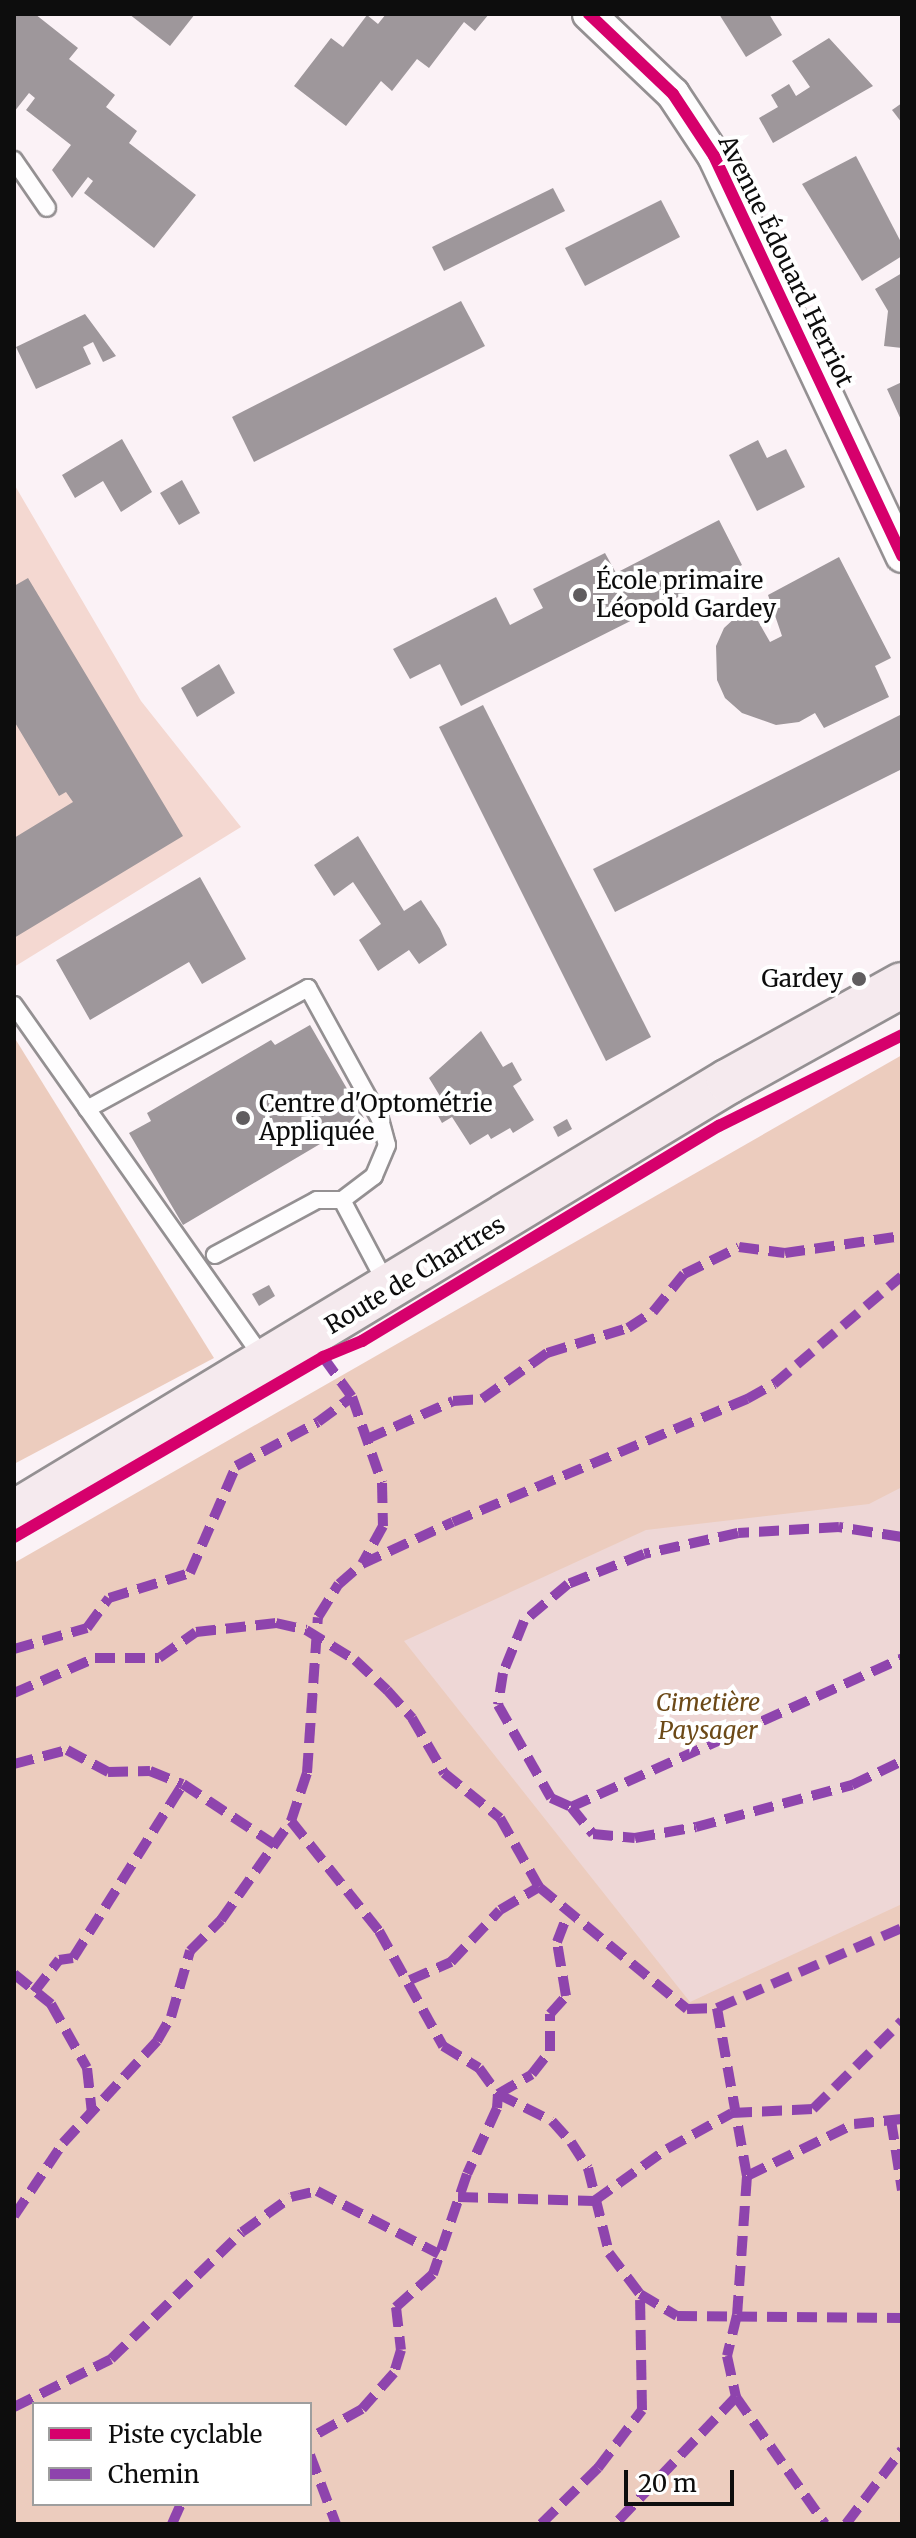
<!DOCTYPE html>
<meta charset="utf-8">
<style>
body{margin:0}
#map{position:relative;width:916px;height:2538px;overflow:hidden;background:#fbf2f6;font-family:Merriweather,serif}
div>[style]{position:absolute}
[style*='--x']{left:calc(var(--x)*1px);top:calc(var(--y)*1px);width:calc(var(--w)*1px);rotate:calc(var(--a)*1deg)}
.green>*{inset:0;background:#f4d8d1}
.forest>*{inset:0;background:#ecccbe}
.cemetery>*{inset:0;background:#eed7d6}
.building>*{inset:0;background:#9e979b}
.roads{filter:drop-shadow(2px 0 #949092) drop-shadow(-2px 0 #949092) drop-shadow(0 2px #949092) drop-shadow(0 -2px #949092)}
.lane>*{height:16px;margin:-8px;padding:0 8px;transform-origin:8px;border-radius:8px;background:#fefdfe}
.street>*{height:32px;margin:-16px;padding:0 16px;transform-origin:16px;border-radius:16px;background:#fefdfe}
.secondary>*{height:44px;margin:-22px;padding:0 22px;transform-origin:22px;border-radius:22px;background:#f5eaee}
.quiet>*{height:10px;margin-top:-5px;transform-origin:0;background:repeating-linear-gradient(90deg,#8e44ad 0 20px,transparent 0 30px)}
.cycleway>*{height:12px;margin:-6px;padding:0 6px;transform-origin:6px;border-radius:6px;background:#d6006c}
.dots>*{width:22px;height:22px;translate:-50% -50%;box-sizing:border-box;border:4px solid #fff;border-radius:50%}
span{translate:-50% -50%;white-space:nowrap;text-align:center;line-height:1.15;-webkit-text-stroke:8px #fff;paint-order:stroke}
.street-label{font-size:24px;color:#0d0d0d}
.poi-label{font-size:24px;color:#0d0d0d}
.left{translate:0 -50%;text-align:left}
.right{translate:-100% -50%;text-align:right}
.park-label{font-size:24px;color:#6c4917;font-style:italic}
.frame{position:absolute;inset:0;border:16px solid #0d0d0d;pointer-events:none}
.legend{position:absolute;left:32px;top:2402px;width:280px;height:104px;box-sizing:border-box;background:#fff;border:2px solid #9e9e9e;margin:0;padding:10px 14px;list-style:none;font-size:24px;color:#0d0d0d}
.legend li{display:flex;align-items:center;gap:16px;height:40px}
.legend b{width:40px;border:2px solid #9e9e9e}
.scale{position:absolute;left:624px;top:2470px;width:110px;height:36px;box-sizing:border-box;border:4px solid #0d0d0d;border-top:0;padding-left:10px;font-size:24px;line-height:28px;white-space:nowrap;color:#0d0d0d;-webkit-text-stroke:6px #fff;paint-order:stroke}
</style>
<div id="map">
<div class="green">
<div style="clip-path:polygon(14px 484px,141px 701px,241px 827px,14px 967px)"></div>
</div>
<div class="forest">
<div style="clip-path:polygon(14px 1037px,214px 1358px,14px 1464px)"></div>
<div style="clip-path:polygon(evenodd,902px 1055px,902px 2524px,14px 2524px,14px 1563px,902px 1055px,34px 2404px,310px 2404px,310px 2504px,34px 2504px,34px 2404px)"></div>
</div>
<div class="cemetery">
<div style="clip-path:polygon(902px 1487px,902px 1904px,690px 2002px,404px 1641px,646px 1530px,869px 1504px)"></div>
</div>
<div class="building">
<div style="clip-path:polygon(14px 14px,35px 14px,78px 48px,69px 59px,115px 95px,106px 107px,137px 131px,129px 143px,196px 195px,154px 248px,84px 193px,93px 181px,88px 177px,72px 198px,52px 170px,71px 145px,26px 110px,35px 98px,29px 93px,14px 112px)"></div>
<div style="clip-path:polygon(129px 14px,195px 14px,170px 46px)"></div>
<div style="clip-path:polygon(386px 14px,489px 14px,475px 31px,464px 22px,429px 68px,417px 59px,392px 91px,381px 81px,346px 126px,294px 86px,331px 38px,343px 47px,367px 15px,378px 24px)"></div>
<div style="clip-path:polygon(719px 14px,769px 14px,782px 35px,746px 57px)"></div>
<div style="clip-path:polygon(829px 38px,873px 86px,773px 143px,759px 118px,778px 107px,771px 95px,789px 84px,796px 96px,810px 87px,792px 61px)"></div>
<div style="clip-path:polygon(902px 103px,902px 123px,892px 110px)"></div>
<div style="clip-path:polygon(856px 156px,902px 244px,902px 256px,862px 281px,802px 184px)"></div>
<div style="clip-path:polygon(553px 188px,565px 211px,444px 271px,432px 247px)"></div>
<div style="clip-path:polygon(661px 200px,680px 237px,585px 286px,565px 248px)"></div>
<div style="clip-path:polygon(902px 273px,902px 348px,884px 346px,888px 311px,875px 289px)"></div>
<div style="clip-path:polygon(461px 301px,485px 346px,254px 462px,232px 417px)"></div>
<div style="clip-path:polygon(85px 314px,116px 356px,103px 362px,93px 342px,83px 347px,91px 364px,36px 389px,16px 347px)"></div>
<div style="clip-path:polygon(902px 382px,902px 422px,887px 389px)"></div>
<div style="clip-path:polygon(122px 439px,152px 492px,121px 512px,103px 481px,75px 498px,62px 475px)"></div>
<div style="clip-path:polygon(758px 440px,767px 458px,786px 449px,805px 487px,757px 511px,729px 455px)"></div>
<div style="clip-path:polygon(182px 480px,200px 513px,179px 525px,160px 493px)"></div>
<div style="clip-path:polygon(719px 520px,742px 565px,461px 706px,440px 664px,410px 679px,393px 649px,496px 597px,510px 625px,543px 608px,533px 589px,605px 553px,616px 573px)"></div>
<div style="clip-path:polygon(839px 557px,891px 658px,875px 666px,889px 697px,824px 728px,815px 713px,799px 722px,776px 725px,742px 713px,725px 698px,717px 680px,716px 646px,724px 628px,749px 605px,770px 642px,782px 636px,768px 595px)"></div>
<div style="clip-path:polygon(28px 578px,183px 836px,14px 938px,14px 838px,73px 802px,66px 792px,59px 796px,14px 721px,14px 586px)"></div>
<div style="clip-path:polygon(219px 664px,235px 693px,197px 717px,181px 688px)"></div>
<div style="clip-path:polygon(483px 705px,651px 1037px,606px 1061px,439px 727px)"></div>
<div style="clip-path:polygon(902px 714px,902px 769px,615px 912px,593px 869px)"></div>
<div style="clip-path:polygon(358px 836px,404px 911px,421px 900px,440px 929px,447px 945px,419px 964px,409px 950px,378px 971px,359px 940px,381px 924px,353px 882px,334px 896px,314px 865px)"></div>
<div style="clip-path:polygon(200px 877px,246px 959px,202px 984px,189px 962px,90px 1020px,56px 960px)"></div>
<div style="clip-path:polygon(310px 1025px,364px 1118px,183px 1225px,129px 1133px,151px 1121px,147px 1113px,271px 1040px,275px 1045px)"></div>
<div style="clip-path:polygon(481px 1031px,503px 1067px,512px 1062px,522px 1080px,513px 1086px,534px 1120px,513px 1133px,510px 1128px,491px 1139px,488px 1134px,470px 1145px,452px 1117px,442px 1123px,436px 1112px,446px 1106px,429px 1078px)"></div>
<div style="clip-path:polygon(567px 1119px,572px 1129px,558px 1137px,553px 1127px)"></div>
<div style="clip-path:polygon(269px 1285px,275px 1296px,259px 1306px,252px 1294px)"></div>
</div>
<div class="roads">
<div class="lane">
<div style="--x:14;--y:160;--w:58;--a:55.5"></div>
<div style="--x:14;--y:1005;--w:433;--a:54.8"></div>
<div style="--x:87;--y:1109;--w:252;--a:-28.7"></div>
<div style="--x:308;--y:988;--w:149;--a:61.2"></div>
<div style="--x:380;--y:1119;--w:27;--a:75"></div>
<div style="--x:387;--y:1145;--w:34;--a:113"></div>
<div style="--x:374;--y:1176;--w:40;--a:143"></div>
<div style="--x:342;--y:1200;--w:25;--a:180"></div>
<div style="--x:317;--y:1200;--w:116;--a:151.7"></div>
<div style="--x:342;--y:1200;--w:96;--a:62.1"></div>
</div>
<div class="street">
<div style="--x:589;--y:14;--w:116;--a:43.6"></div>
<div style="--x:673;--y:94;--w:74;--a:56.5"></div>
<div style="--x:714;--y:156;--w:442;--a:64.8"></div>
</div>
<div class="secondary">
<div style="--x:14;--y:1513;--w:835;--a:-31.14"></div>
<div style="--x:729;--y:1081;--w:198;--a:-29"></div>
</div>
</div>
<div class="quiet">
<div style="--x:323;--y:1357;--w:49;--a:54.1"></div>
<div style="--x:352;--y:1397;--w:91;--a:70.8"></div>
<div style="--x:382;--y:1483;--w:43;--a:88.7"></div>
<div style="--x:383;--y:1526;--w:43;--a:118.9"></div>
<div style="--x:367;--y:1439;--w:94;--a:-23.8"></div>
<div style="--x:453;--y:1401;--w:29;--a:-4"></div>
<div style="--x:482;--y:1399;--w:80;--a:-35.3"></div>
<div style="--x:547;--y:1353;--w:85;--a:-17.2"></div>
<div style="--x:628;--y:1328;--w:30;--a:-33"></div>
<div style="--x:653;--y:1312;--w:49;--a:-50.8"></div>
<div style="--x:684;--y:1274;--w:61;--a:-26.1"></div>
<div style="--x:739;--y:1247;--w:46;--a:7.4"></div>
<div style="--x:785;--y:1253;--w:118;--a:-8.3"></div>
<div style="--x:902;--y:1537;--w:64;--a:-171"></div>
<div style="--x:839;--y:1527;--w:101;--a:176.6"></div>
<div style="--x:738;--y:1533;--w:96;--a:167.4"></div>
<div style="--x:644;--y:1554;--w:82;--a:158.5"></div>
<div style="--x:568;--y:1584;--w:57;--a:139.9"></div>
<div style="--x:524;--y:1621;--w:56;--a:112"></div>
<div style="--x:503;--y:1673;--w:32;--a:99"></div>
<div style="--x:498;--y:1705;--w:107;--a:60.3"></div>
<div style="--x:551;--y:1798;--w:22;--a:24"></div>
<div style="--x:571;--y:1807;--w:35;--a:51"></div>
<div style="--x:593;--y:1834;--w:42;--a:5.4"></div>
<div style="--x:635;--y:1838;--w:62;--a:-10.2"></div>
<div style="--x:696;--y:1827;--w:162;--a:-15.1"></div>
<div style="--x:852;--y:1785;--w:55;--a:-25.6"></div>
<div style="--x:14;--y:1649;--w:76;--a:-16"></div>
<div style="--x:87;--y:1628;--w:37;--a:-54"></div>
<div style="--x:109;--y:1598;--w:85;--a:-17.2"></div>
<div style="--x:190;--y:1573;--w:116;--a:-66.7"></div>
<div style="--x:236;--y:1466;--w:93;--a:-28.2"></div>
<div style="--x:318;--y:1422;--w:42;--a:-36.3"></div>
<div style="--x:14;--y:1693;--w:88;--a:-23.4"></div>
<div style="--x:95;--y:1658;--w:64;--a:0"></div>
<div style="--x:159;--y:1658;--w:45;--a:-35.1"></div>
<div style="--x:196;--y:1632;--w:81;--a:-6.4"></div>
<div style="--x:276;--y:1623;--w:31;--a:13"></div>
<div style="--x:306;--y:1630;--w:57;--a:31.5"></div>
<div style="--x:355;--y:1660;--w:44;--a:43.2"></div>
<div style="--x:387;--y:1690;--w:38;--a:48"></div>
<div style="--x:412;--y:1718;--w:64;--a:59.8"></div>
<div style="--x:444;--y:1773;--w:72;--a:38.8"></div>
<div style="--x:500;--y:1818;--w:79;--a:60.5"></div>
<div style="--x:539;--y:1887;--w:192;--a:39.5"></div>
<div style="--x:687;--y:2009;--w:30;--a:-2"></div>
<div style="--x:717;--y:2008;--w:171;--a:79.9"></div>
<div style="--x:747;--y:2176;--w:139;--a:94.1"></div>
<div style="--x:737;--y:2315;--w:42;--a:103.7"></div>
<div style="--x:727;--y:2356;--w:42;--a:77.6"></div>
<div style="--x:736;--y:2397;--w:175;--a:133.6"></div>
<div style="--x:14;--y:1764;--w:55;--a:-14.8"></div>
<div style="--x:67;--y:1750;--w:47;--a:28.2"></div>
<div style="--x:108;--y:1772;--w:42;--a:-1.4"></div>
<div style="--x:150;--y:1771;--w:35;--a:22"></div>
<div style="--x:571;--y:1807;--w:363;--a:-24.2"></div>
<div style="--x:291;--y:1821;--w:141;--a:51.3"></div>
<div style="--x:379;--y:1931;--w:132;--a:60.9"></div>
<div style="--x:443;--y:2046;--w:42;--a:31.4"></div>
<div style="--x:479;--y:2068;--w:32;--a:54"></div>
<div style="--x:498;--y:2094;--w:14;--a:94"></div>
<div style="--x:497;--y:2108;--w:72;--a:114.4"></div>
<div style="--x:467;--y:2174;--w:106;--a:108.8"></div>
<div style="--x:433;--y:2274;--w:50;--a:138.3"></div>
<div style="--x:396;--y:2307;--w:43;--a:83.4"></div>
<div style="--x:401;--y:2350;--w:24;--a:107"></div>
<div style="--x:394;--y:2373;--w:48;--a:131.6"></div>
<div style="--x:362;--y:2409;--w:60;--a:150.9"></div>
<div style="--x:14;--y:1974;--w:48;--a:39"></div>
<div style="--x:51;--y:2004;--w:73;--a:60.6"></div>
<div style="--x:87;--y:2068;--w:45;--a:83.7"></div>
<div style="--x:410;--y:1980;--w:45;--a:-23.7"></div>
<div style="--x:451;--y:1962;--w:71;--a:-46.7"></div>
<div style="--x:500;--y:1910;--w:45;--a:-30.5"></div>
<div style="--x:34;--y:1992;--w:41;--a:-52"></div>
<div style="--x:59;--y:1960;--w:14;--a:-8"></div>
<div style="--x:73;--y:1958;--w:206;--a:-57.7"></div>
<div style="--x:183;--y:1784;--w:110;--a:33.5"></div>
<div style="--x:717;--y:2008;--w:202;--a:-23.4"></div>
<div style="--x:498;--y:2094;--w:60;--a:26.6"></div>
<div style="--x:552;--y:2121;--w:28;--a:48"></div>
<div style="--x:571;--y:2142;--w:31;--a:57"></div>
<div style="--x:588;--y:2168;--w:88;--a:76.1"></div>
<div style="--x:609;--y:2253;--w:51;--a:52.9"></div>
<div style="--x:640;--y:2294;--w:43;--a:30.7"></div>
<div style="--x:677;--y:2316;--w:225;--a:0.5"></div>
<div style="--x:498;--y:2094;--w:39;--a:-30"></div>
<div style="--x:532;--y:2074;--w:29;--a:-52"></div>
<div style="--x:550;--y:2051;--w:37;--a:-90"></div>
<div style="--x:550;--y:2014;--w:24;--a:-48"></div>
<div style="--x:566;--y:1996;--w:55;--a:-99.5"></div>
<div style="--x:557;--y:1942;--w:31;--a:-69"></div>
<div style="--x:891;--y:2120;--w:71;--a:81.1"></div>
<div style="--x:747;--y:2176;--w:119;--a:-25.9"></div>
<div style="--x:854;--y:2124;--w:48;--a:-5.9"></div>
<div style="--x:458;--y:2197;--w:136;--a:1.7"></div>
<div style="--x:594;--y:2201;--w:90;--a:-35.5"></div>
<div style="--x:667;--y:2149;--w:74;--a:-29"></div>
<div style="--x:732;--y:2113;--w:81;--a:-2.8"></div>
<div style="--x:813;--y:2109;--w:125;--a:-44.7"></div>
<div style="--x:14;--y:2216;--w:88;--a:-56.1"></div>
<div style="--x:63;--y:2143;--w:139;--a:-47.3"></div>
<div style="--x:157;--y:2041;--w:28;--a:-60"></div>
<div style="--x:171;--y:2017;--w:69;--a:-73.9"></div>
<div style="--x:190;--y:1951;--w:44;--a:-45"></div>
<div style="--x:221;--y:1920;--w:121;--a:-54.7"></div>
<div style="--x:291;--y:1821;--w:51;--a:-71.6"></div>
<div style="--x:307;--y:1773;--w:156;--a:-86"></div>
<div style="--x:318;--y:1617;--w:39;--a:-58"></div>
<div style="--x:339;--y:1584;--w:30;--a:-41"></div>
<div style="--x:362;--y:1564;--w:100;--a:-24.8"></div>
<div style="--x:453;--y:1522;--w:319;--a:-22.7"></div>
<div style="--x:747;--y:1399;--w:31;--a:-29"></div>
<div style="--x:774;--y:1384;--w:167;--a:-40.2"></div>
<div style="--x:736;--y:2397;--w:155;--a:55"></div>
<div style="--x:14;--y:2407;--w:108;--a:-26.3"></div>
<div style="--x:111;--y:2359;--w:182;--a:-44.1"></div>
<div style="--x:242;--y:2232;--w:60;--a:-35.5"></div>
<div style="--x:291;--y:2197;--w:27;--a:-13"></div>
<div style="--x:317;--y:2191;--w:137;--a:27.3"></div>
<div style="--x:310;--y:2455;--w:74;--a:69.4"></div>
<div style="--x:172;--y:2524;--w:22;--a:-66"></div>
<div style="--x:541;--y:2524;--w:80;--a:-44.5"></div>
<div style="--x:598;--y:2468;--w:73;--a:-52.8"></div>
<div style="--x:642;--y:2410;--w:116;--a:-91"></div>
<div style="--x:846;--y:2524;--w:93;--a:-52.9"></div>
</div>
<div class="cycleway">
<div style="--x:589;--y:14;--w:116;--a:43.6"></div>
<div style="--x:673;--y:94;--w:74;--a:56.5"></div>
<div style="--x:714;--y:156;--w:442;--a:64.8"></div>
<div style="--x:14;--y:1537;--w:358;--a:-30.2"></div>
<div style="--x:323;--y:1357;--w:42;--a:-22.3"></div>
<div style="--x:362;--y:1341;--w:417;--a:-31.1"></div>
<div style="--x:719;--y:1126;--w:204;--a:-26.4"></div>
</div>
<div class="dots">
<div style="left:580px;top:595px;background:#605d5f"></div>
<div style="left:859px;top:979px;background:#605d5f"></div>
<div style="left:243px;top:1118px;background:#605d5f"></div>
</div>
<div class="street-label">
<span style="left:786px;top:261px;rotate:64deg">Avenue Édouard Herriot</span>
<span style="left:415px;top:1275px;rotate:-31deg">Route de Chartres</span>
</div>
<div class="poi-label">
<span class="left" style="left:596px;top:595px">École primaire<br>Léopold Gardey</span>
<span class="right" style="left:843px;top:979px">Gardey</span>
<span class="left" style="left:259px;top:1118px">Centre d'Optométrie<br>Appliquée</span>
</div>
<div class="park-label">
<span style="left:708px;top:1717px">Cimetière<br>Paysager</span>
</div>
<div class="frame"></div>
<ul class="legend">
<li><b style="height:10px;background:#d6006c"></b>Piste cyclable</li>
<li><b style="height:10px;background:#8e44ad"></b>Chemin</li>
</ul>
<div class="scale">20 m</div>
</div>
